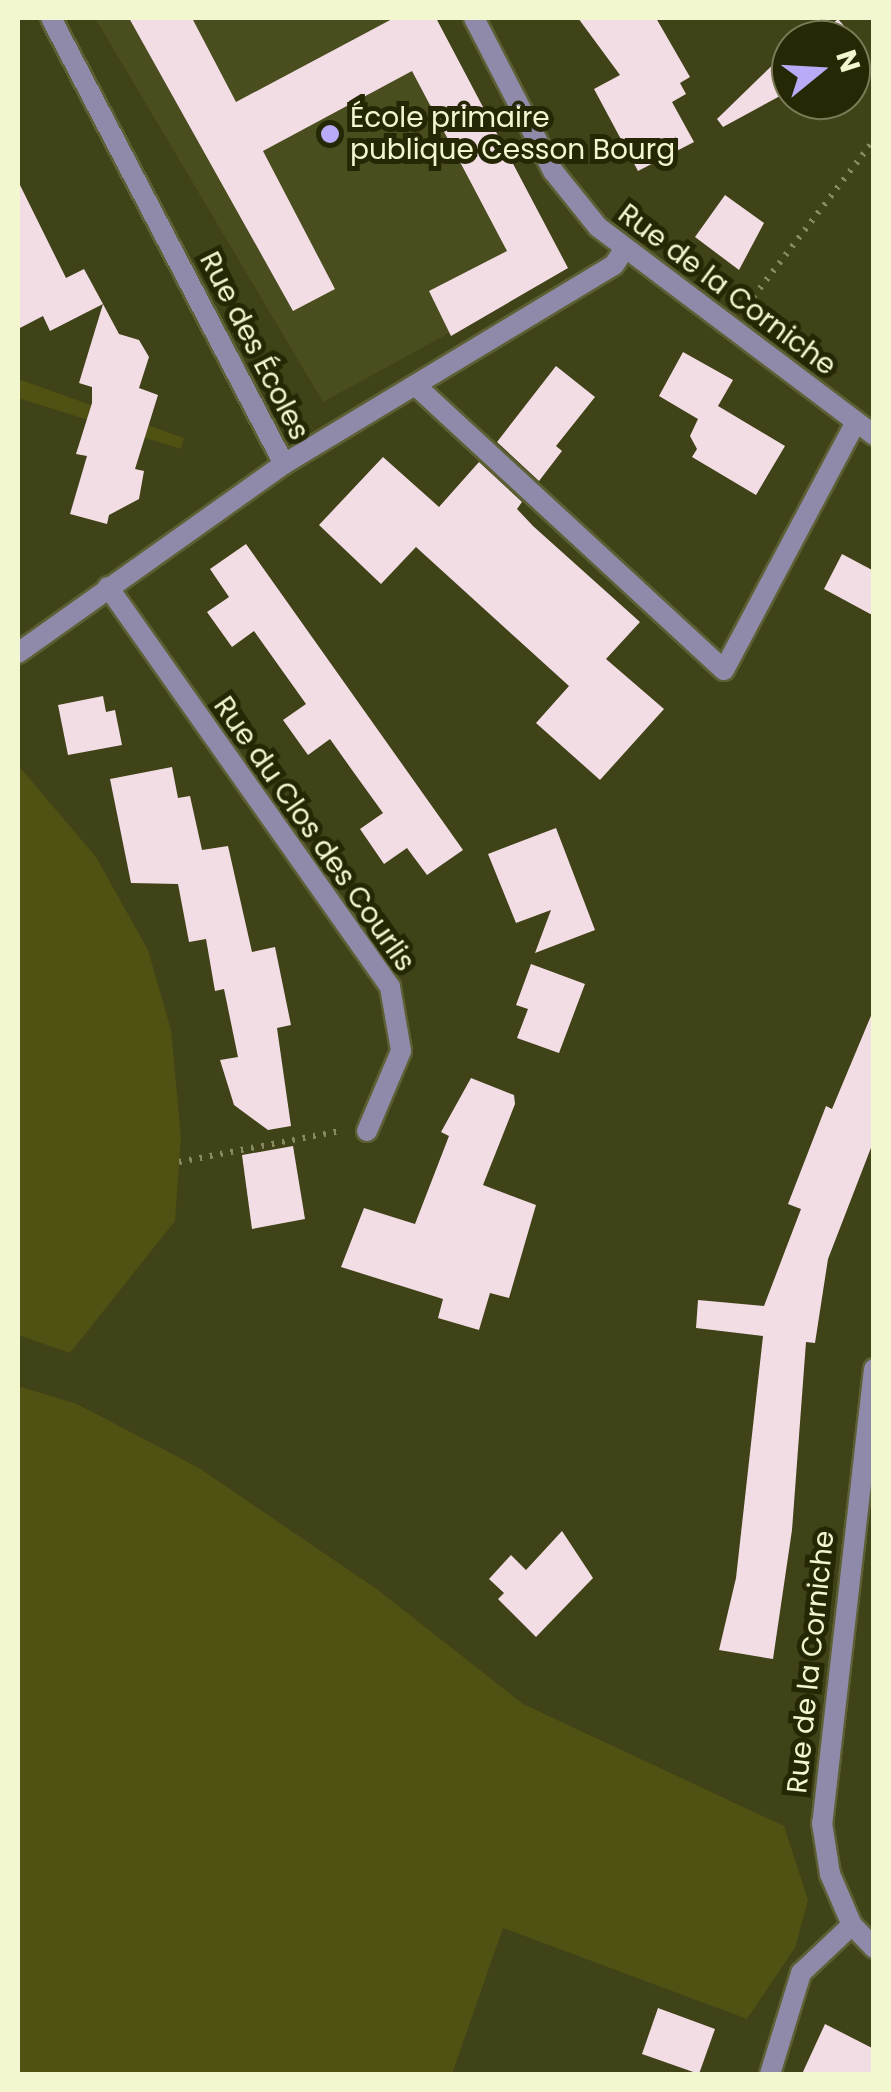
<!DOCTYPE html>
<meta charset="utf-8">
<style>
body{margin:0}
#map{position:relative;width:891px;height:2092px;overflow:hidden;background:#404217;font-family:Poppins,sans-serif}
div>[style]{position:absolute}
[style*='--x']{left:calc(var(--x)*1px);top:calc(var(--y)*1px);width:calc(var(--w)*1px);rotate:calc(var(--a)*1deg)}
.built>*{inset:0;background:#4a4d1d}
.green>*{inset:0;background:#4f5213}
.building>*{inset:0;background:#f2dde5}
.path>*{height:6px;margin-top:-3px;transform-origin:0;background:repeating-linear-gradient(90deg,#878960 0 2.5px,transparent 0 10.5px)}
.roads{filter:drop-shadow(2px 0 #5d5f34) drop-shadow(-2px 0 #5d5f34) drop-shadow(0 2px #5d5f34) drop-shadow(0 -2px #5d5f34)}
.service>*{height:20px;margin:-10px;padding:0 10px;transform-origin:10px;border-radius:10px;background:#908aaa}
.minor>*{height:20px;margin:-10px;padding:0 10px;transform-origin:10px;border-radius:10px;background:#908aaa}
.dots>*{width:28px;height:28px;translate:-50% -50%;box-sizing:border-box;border:5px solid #262805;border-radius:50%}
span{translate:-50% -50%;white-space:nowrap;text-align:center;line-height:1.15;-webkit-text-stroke:10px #262805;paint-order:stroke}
.poi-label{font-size:28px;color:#f3f7cf}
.left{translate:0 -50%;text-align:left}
.street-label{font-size:28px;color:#f3f7cf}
.frame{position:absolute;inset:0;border:20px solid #f3f7cf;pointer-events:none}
.north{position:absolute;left:771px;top:20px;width:100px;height:100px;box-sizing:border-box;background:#262805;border:2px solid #787b56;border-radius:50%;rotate:72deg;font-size:28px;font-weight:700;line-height:40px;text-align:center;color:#f3f7cf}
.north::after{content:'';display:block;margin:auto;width:35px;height:45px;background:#b9abf7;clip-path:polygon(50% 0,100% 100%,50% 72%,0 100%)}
</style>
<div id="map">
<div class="built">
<div style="clip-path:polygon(95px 18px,436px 18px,568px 268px,323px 402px)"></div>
</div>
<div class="green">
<div style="clip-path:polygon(18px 379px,184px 438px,181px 449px,18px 398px)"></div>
<div style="clip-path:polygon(18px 765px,96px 857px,148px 950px,171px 1030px,181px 1137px,175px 1221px,70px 1353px,18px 1335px)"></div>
<div style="clip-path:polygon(18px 1386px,77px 1404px,199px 1468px,378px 1590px,523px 1704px,784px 1826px,808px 1900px,795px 1948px,747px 2019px,503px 1928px,452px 2074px,18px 2074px)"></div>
</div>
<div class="building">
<div style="clip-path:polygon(129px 18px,192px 18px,236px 102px,394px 18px,436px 18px,568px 268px,451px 336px,429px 291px,507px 251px,412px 71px,263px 151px,335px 289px,293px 311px)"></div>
<div style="clip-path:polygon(578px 18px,656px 18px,690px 77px,680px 83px,686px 94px,672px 102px,694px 142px,638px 171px,594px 89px,620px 75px)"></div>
<div style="clip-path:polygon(838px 19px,865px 50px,851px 57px,851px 40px,798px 40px,812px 27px,819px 35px)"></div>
<div style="clip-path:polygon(791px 47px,791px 90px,723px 127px,717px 119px)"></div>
<div style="clip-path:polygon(18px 181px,66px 278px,84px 269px,103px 304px,50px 331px,43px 316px,18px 329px)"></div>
<div style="clip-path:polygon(725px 195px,764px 223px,739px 270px,695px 237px)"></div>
<div style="clip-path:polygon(103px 304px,119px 334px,139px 340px,149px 357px,139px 388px,158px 395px,135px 469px,144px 471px,139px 499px,109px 515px,107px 524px,70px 514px,87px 456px,76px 454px,92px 403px,92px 387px,79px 383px)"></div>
<div style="clip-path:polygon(683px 352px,733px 380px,718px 406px,785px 446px,756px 495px,692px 457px,697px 449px,690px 436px,698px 419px,659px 396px)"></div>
<div style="clip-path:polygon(556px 366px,595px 397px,556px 446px,562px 451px,539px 481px,497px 442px)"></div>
<div style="clip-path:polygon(383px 457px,439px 507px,479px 462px,522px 502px,517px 509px,533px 526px,640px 622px,606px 659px,664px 709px,600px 780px,536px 723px,569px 686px,515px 637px,416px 547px,381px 584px,319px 525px)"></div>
<div style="clip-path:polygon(246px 544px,463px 850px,427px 875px,407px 848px,384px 864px,360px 829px,383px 813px,352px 770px,330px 739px,308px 755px,283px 720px,306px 704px,254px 631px,232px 647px,207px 612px,229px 597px,210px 569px)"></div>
<div style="clip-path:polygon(842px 554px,874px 571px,874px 616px,824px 589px)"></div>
<div style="clip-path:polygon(103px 696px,106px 712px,115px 710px,122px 745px,68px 755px,58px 705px)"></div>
<div style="clip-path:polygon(172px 767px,178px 798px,190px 796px,202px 850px,228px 846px,252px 952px,275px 947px,291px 1025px,277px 1028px,291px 1126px,268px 1130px,234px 1105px,220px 1060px,238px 1057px,224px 989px,215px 991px,206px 939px,189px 942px,178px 884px,131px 883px,110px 779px)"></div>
<div style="clip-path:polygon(556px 828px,595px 930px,535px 953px,551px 910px,516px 923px,488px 854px)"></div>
<div style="clip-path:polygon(531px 964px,585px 984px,559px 1053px,517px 1038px,528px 1009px,516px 1005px)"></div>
<div style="clip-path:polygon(873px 1011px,874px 1140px,828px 1259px,815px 1343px,806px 1342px,792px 1530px,773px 1659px,719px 1650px,736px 1578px,763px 1336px,696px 1328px,698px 1300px,764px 1306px,801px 1209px,788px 1204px,826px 1106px,832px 1109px)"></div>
<div style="clip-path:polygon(471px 1078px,514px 1095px,515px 1104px,483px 1185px,536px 1205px,509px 1298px,490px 1293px,479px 1330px,438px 1318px,443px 1299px,341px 1267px,364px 1208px,415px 1224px,449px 1136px,441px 1132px)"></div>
<div style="clip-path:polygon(293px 1146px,305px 1219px,252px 1229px,242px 1155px)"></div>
<div style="clip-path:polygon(562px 1531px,593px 1578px,536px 1637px,498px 1599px,504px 1593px,489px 1579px,511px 1555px,526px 1570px)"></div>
<div style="clip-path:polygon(658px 2008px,715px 2029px,699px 2074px,642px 2054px)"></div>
<div style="clip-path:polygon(825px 2024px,874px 2049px,874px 2074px,802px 2074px)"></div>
</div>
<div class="path">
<div style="--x:747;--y:305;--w:208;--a:-52.4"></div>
<div style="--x:179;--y:1162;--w:164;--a:-10.9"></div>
</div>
<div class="roads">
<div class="service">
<div style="--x:415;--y:385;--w:420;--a:42.7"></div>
<div style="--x:724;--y:670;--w:281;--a:-62"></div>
</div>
<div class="minor">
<div style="--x:51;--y:18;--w:503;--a:62.42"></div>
<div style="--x:474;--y:18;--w:172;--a:62.7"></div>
<div style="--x:553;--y:171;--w:72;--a:51.2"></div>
<div style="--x:598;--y:227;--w:346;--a:37"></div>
<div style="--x:108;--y:587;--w:489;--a:54.8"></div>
<div style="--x:390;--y:987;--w:65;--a:80.2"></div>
<div style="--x:401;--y:1051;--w:87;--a:113"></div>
<div style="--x:18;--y:653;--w:326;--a:-35.4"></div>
<div style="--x:284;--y:464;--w:385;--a:-31.1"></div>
<div style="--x:614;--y:265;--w:20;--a:-57"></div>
<div style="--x:874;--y:1369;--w:457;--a:96.5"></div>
<div style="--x:822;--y:1823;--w:52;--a:81.1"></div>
<div style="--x:830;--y:1874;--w:56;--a:66.7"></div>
<div style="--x:852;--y:1925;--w:32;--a:46"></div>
<div style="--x:770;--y:2074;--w:106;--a:-72.9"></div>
<div style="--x:801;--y:1973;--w:70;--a:-43.3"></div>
</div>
</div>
<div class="dots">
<div style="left:330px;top:134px;background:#b9abf7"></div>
</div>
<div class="poi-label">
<span class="left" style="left:350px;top:134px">École primaire<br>publique Cesson Bourg</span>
</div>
<div class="street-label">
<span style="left:727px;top:290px;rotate:37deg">Rue de la Corniche</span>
<span style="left:254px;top:346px;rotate:63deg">Rue des Écoles</span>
<span style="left:314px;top:834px;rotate:55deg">Rue du Clos des Courlis</span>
<span style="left:811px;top:1662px;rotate:-84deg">Rue de la Corniche</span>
</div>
<div class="frame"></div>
<div class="north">N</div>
</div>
